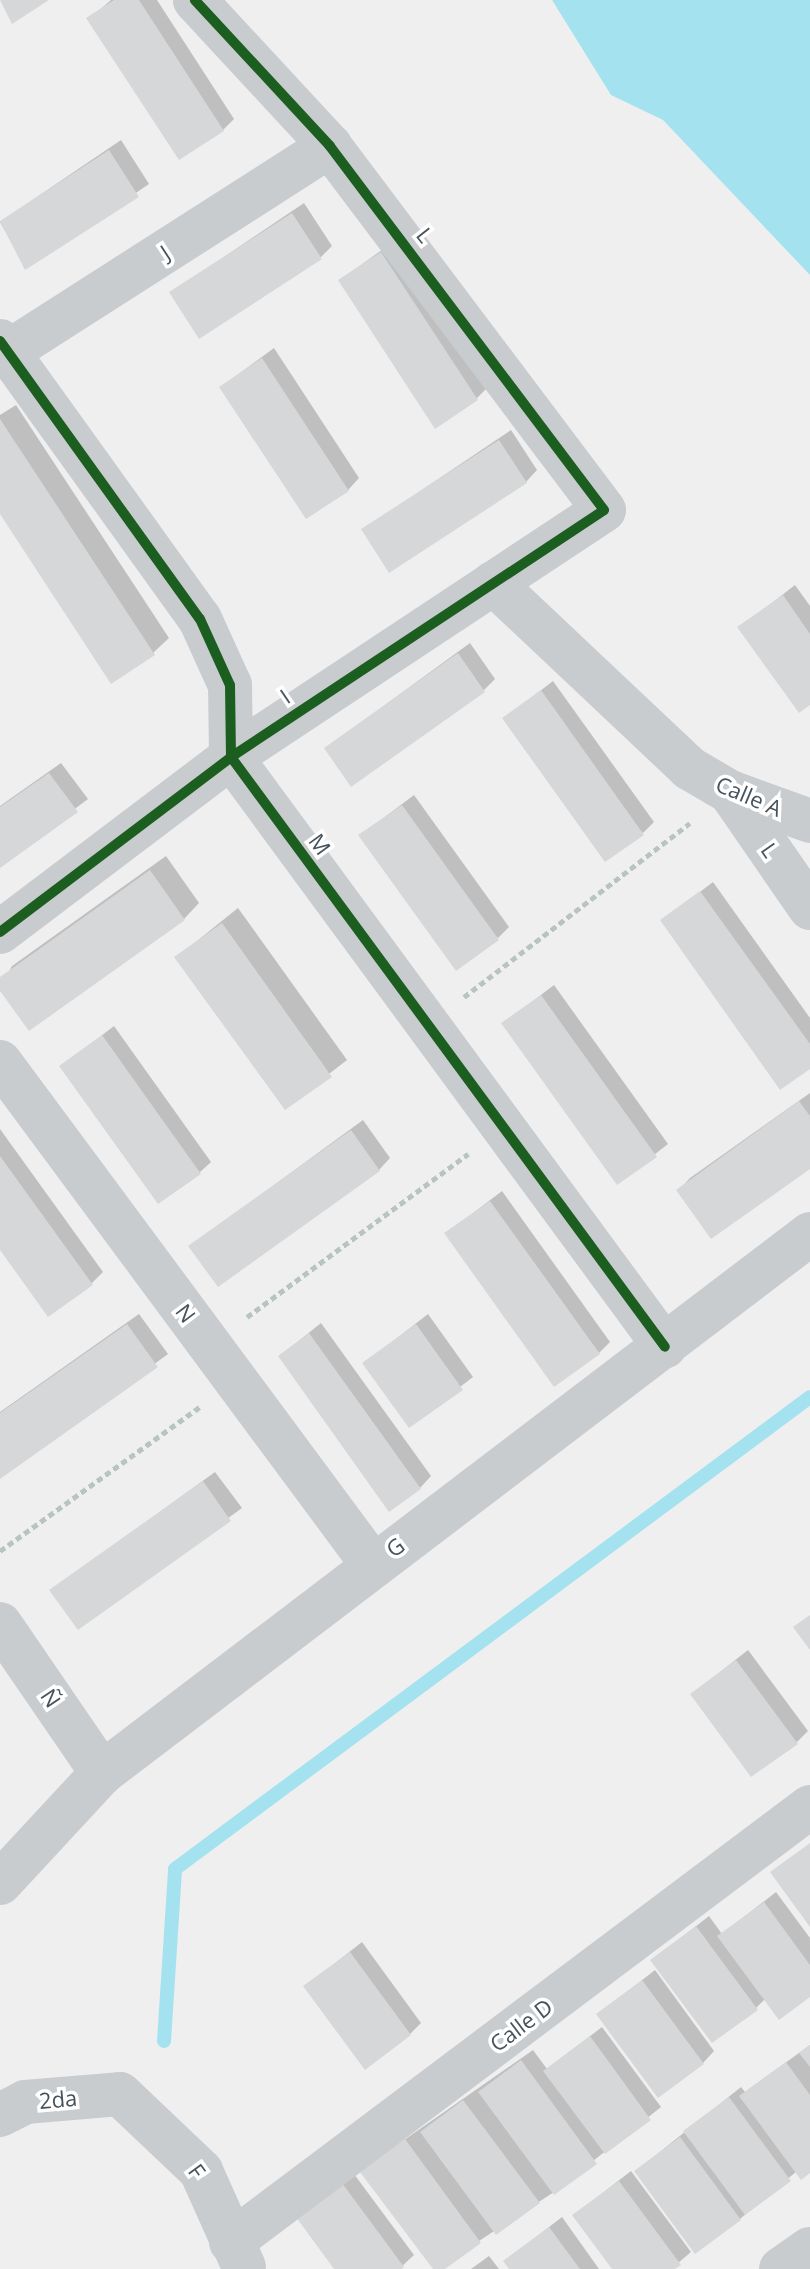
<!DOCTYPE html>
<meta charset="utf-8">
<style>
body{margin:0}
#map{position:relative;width:810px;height:2269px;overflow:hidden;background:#f0efef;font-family:"Open Sans",sans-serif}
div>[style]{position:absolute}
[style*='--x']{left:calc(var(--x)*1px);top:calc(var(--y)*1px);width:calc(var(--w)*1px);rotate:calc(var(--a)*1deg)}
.water>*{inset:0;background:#a5e2f0}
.shadow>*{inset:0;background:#0003}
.stream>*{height:14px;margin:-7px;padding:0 7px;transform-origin:7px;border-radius:7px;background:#a5e2f0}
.building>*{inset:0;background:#d6d7d8}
.path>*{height:5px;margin-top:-2.5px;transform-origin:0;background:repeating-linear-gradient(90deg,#b7c4bf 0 6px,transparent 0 10px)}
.minor>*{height:44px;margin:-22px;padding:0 22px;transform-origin:22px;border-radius:22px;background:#c9cccf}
.cycleway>*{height:10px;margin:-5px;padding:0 5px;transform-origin:5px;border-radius:5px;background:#1b5e20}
span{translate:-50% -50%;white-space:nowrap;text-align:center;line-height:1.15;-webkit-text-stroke:7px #fff;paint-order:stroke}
.street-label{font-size:22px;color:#46535d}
</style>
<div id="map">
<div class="water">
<div style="clip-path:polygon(552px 0,810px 0,810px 275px,663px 120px,611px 95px)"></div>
</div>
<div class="shadow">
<div style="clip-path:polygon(111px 0,157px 0,234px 119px,223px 130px,89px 19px)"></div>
<div style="clip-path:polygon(121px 140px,149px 184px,26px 268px,0 222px)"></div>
<div style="clip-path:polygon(304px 203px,332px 246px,321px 257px,172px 292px)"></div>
<div style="clip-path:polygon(393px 242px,488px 387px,476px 399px,340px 280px)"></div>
<div style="clip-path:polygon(274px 348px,359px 478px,348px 490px,221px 387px)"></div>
<div style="clip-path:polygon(16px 405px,169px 638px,153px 653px,0 510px,0 415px)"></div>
<div style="clip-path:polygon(511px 430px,537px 470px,526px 482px,364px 529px)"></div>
<div style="clip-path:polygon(795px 585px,810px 606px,810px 703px,740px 628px)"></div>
<div style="clip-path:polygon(470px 643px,495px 679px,484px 690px,326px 748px)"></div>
<div style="clip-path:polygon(553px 681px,654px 822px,643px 833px,505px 718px)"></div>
<div style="clip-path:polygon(61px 763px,88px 799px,0 865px,0 806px)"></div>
<div style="clip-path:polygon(414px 795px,509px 927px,498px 938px,361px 835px)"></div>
<div style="clip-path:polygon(166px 856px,199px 903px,184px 919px,0 988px,12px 966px)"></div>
<div style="clip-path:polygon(713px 882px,810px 1018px,810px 1067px,662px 921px)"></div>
<div style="clip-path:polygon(238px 908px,347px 1060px,285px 1108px,177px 957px)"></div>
<div style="clip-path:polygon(554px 985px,668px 1144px,618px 1183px,504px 1023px)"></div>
<div style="clip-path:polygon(114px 1026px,211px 1162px,199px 1173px,62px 1066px)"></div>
<div style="clip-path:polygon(810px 1093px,810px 1166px,679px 1190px,690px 1178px)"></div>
<div style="clip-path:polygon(363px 1120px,390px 1158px,379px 1170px,191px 1246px)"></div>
<div style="clip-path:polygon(0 1129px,103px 1272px,91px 1284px,0 1246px)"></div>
<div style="clip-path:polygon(502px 1191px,610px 1342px,599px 1353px,447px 1233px)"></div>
<div style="clip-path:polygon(139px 1314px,168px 1354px,0 1477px,0 1412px)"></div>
<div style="clip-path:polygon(428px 1314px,473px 1377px,409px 1426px,365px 1363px)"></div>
<div style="clip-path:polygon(321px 1323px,431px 1476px,420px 1488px,280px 1356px)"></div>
<div style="clip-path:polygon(215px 1472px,242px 1508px,78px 1627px,52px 1590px)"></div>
<div style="clip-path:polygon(748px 1650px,808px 1731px,797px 1742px,692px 1694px)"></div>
<div style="clip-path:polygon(776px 1892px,810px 1938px,810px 1995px,766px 1998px,756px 2008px,653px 1960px,709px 1916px,722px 1934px)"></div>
<div style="clip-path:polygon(362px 1942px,421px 2023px,410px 2034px,306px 1986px)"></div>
<div style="clip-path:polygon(655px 1970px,714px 2051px,703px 2063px,599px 2014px)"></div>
<div style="clip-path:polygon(602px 2027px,661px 2107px,554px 2192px,436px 2269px,374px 2161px,533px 2050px,547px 2069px)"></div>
<div style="clip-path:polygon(810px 2045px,810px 2171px,797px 2171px,740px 2219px,636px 2171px,741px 2087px,745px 2092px)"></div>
<div style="clip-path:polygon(631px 2171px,691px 2252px,671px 2269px,614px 2269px,574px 2215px)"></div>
<div style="clip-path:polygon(354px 2174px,414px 2255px,399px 2269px,337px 2269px,310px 2206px)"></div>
<div style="clip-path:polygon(562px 2217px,599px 2269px,511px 2269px,505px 2261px)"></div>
<div style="clip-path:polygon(489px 2256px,499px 2269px,471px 2269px)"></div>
</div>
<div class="stream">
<div style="--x:164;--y:2041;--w:172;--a:-86.3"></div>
<div style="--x:175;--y:1869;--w:791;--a:-36.62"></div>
</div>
<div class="building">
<div style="clip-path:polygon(0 0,49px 0,12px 24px)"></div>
<div style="clip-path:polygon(114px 0,139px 0,224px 131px,179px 160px,86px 18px)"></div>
<div style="clip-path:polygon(109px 150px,139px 197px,25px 270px,0 221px)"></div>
<div style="clip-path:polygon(292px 213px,322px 259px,199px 339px,169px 292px)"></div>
<div style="clip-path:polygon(381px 252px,478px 400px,435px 429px,338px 280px)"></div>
<div style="clip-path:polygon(262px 358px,349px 491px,306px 519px,219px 387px)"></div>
<div style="clip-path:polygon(0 419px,155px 655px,111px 684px,0 514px)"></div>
<div style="clip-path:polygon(499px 440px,527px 483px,389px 573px,361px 529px)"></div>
<div style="clip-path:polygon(783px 595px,810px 634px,810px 705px,799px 713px,737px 627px)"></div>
<div style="clip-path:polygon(458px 653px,485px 692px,351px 787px,324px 748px)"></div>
<div style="clip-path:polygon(541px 690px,644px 835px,605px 862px,502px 718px)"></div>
<div style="clip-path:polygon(49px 773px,78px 812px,0 868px,0 807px)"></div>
<div style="clip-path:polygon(402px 805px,499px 940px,456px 971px,358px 835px)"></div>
<div style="clip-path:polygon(150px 870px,185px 920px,29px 1031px,0 991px,0 977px)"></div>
<div style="clip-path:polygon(700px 891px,810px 1044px,810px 1069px,780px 1090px,660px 920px)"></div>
<div style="clip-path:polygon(222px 923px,332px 1077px,285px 1110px,174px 957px)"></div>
<div style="clip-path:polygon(541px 995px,657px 1157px,617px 1185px,501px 1023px)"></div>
<div style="clip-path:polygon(102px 1035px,201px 1174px,158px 1204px,59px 1066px)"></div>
<div style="clip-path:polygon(799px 1101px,810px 1116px,810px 1169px,711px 1239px,676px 1190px)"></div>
<div style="clip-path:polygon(351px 1130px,380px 1171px,218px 1287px,188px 1246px)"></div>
<div style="clip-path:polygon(0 1156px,93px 1285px,48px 1317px,0 1250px)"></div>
<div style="clip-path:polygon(490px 1201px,600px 1354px,554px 1387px,444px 1233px)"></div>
<div style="clip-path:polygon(127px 1324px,158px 1367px,0 1479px,0 1413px)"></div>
<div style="clip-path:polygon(416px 1324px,463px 1390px,409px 1428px,362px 1363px)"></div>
<div style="clip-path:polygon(309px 1333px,421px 1489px,389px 1512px,278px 1356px)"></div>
<div style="clip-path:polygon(203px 1481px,231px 1521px,78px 1630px,49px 1590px)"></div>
<div style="clip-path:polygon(810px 1615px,810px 1650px,793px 1627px)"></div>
<div style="clip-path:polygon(736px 1660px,798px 1744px,751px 1777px,690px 1694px)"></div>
<div style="clip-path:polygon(810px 1843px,810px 1927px,770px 1872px)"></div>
<div style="clip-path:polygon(764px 1902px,810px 1965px,810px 1997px,779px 2020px,717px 1936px)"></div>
<div style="clip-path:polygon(696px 1926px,758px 2010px,712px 2043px,650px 1960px)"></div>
<div style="clip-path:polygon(350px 1952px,411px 2035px,365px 2070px,303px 1986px)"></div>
<div style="clip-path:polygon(642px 1980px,704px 2064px,658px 2098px,596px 2014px)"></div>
<div style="clip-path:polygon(590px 2036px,651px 2120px,605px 2154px,543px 2071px)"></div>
<div style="clip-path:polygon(810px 2045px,810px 2067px,799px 2053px)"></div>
<div style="clip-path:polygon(521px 2060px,597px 2164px,554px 2195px,478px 2092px)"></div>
<div style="clip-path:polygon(786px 2062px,810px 2095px,810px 2173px,801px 2180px,739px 2096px)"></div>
<div style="clip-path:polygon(729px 2097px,791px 2181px,745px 2215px,683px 2131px)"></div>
<div style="clip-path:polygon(463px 2100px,540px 2203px,496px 2235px,420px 2132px)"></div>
<div style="clip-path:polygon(680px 2137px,741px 2220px,695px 2254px,634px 2171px)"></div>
<div style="clip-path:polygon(405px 2139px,481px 2243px,445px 2269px,433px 2269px,360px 2172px)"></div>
<div style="clip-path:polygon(619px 2181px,681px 2265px,675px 2269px,612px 2269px,572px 2215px)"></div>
<div style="clip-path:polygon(342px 2183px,404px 2267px,402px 2269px,334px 2269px,296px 2217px)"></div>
<div style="clip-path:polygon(549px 2227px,580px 2269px,509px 2269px,503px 2261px)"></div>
</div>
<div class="path">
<div style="--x:464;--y:997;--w:285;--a:-37.6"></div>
<div style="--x:247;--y:1317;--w:275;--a:-36.4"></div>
<div style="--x:0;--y:1551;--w:246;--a:-35.8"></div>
</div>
<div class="minor">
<div style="--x:0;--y:341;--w:342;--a:54.3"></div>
<div style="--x:200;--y:619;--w:72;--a:65.6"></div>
<div style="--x:230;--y:685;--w:72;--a:89.2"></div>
<div style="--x:231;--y:757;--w:732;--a:53.66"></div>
<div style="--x:0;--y:357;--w:392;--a:-32.6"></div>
<div style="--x:493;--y:583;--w:270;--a:43.3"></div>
<div style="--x:689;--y:768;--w:48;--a:30.3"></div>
<div style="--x:730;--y:792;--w:85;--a:19.9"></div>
<div style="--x:730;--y:792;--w:141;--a:55.4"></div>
<div style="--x:0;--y:932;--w:290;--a:-37.1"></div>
<div style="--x:231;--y:757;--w:447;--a:-33.5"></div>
<div style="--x:604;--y:510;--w:456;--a:-127"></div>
<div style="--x:330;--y:146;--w:199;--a:-132.8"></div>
<div style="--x:0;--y:1062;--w:625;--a:53.46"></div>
<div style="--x:0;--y:1624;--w:181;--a:55.6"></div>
<div style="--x:0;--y:1883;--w:150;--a:-47.2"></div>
<div style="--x:102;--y:1773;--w:890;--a:-37.28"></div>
<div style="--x:0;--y:2115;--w:28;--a:-27"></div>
<div style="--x:25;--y:2102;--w:95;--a:-4.8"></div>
<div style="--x:120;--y:2094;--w:112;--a:43.5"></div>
<div style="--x:201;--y:2171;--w:105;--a:65.9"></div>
<div style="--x:231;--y:2242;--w:724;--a:-36.92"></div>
<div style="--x:781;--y:2269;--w:35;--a:-35"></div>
</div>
<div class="cycleway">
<div style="--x:0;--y:341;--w:342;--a:54.3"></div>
<div style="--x:200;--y:619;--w:72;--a:65.6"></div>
<div style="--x:230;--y:685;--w:72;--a:89.2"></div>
<div style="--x:231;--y:757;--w:732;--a:53.66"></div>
<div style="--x:0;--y:932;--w:290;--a:-37.1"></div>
<div style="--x:231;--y:757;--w:447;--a:-33.5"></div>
<div style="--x:604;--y:510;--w:456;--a:-127"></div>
<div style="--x:330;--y:146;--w:199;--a:-132.8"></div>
</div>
<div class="street-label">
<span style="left:425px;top:235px;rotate:52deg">L</span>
<span style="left:165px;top:252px;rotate:-33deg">J</span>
<span style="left:285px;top:696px;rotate:-34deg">I</span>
<span style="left:749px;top:796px;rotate:23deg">Calle A</span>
<span style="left:320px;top:844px;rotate:54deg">M</span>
<span style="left:770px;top:850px;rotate:55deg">L</span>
<span style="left:186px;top:1313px;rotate:53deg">N</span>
<span style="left:395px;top:1547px;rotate:-37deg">G</span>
<span style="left:51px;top:1698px;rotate:56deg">Ñ</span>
<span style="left:521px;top:2025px;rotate:-37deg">Calle D</span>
<span style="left:58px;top:2099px;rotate:-5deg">2da</span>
<span style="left:197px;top:2171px;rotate:54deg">F</span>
</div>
</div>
